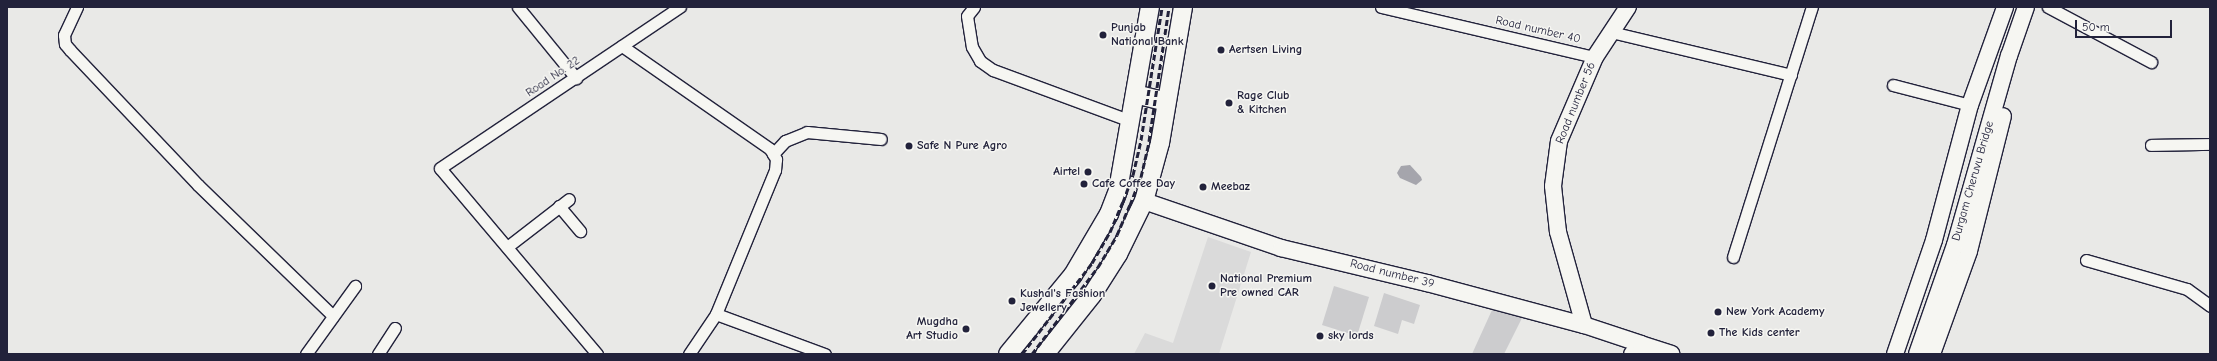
<!DOCTYPE html>
<style>
body{margin:0}
#map{position:relative;width:2217px;height:361px;overflow:hidden;background:#e9e9e7;font-family:"Comic Neue",sans-serif}
div>[style]{position:absolute}
[style*='--x']{left:calc(var(--x)*1px);top:calc(var(--y)*1px);width:calc(var(--w)*1px);rotate:calc(var(--a)*1deg)}
.built>*{inset:0;background:#dadada}
.green>*{inset:0;background:#ccccce}
.water>*{inset:0;background:#a5a5ac}
.roads{filter:drop-shadow(1px 0 #22223b) drop-shadow(-1px 0 #22223b) drop-shadow(0 1px #22223b) drop-shadow(0 -1px #22223b)}
.street>*{height:11px;margin:-5.5px;padding:0 5.5px;transform-origin:5.5px;border-radius:5.5px;background:#f6f6f2}
.secondary>*{height:16px;margin:-8px;padding:0 8px;transform-origin:8px;border-radius:8px;background:#f6f6f2}
.primary>*{height:18px;margin:-9px;padding:0 9px;transform-origin:9px;border-radius:9px;background:#f6f6f2}
.rail>*{height:3px;margin-top:-1.5px;transform-origin:0;background:repeating-linear-gradient(90deg,#22223b 0 6px,transparent 0 9px)}
.dots>*{width:11px;height:11px;translate:-50% -50%;box-sizing:border-box;border:2px solid #f6f6f2;border-radius:50%}
span{translate:-50% -50%;white-space:nowrap;text-align:center;line-height:1.15;-webkit-text-stroke:3px #f6f6f2;paint-order:stroke}
.poi-label{font-size:12px;color:#22223b;font-weight:700}
.left{translate:0 -50%;text-align:left}
.right{translate:-100% -50%;text-align:right}
.street-label{font-size:12px;color:#22223b}
.frame{position:absolute;inset:0;border:8px solid #22223b;pointer-events:none}
.scale{position:absolute;left:2075px;top:20px;width:97px;height:18px;box-sizing:border-box;border:2px solid #22223b;border-top:0;padding-left:5px;font-size:12px;line-height:14px;white-space:nowrap;color:#22223b;-webkit-text-stroke:3px #f6f6f2;paint-order:stroke}
</style>
<div id="map">
<div class="built">
<div style="clip-path:polygon(1208px 237px,1251px 252px,1219px 354px,1134px 354px,1145px 333px,1173px 343px)"></div>
</div>
<div class="green">
<div style="clip-path:polygon(1334px 286px,1369px 297px,1357px 336px,1322px 325px)"></div>
<div style="clip-path:polygon(1384px 293px,1420px 305px,1414px 324px,1402px 320px,1398px 334px,1374px 326px)"></div>
<div style="clip-path:polygon(1492px 310px,1522px 318px,1504px 354px,1472px 354px)"></div>
</div>
<div class="water">
<div style="clip-path:polygon(1410px 165px,1421px 177px,1422px 180px,1416px 185px,1400px 178px,1397px 173px,1401px 166px)"></div>
</div>
<div class="roads">
<div class="street">
<div style="--x:77;--y:7;--w:31;--a:115"></div>
<div style="--x:64;--y:35;--w:9;--a:84"></div>
<div style="--x:65;--y:44;--w:8;--a:50"></div>
<div style="--x:70;--y:50;--w:186;--a:46.5"></div>
<div style="--x:198;--y:185;--w:188;--a:44.1"></div>
<div style="--x:518;--y:7;--w:92;--a:50.8"></div>
<div style="--x:974;--y:7;--w:11;--a:128"></div>
<div style="--x:967;--y:16;--w:31;--a:81"></div>
<div style="--x:972;--y:47;--w:16;--a:60"></div>
<div style="--x:980;--y:61;--w:16;--a:35"></div>
<div style="--x:993;--y:70;--w:147;--a:20.3"></div>
<div style="--x:1381;--y:7;--w:220;--a:13.2"></div>
<div style="--x:2048;--y:7;--w:117;--a:28.1"></div>
<div style="--x:1611;--y:32;--w:185;--a:13.4"></div>
<div style="--x:622;--y:46;--w:180;--a:34.8"></div>
<div style="--x:770;--y:149;--w:12;--a:59"></div>
<div style="--x:776;--y:159;--w:11;--a:95"></div>
<div style="--x:775;--y:170;--w:156;--a:112.3"></div>
<div style="--x:1893;--y:85;--w:80;--a:14.6"></div>
<div style="--x:2151;--y:145;--w:59;--a:-1"></div>
<div style="--x:773;--y:154;--w:18;--a:-47"></div>
<div style="--x:785;--y:141;--w:24;--a:-22"></div>
<div style="--x:807;--y:132;--w:74;--a:5.4"></div>
<div style="--x:559;--y:206;--w:33;--a:50"></div>
<div style="--x:507;--y:247;--w:78;--a:-37.7"></div>
<div style="--x:1733;--y:257;--w:262;--a:-72.5"></div>
<div style="--x:2086;--y:260;--w:105;--a:16"></div>
<div style="--x:2187;--y:289;--w:29;--a:36"></div>
<div style="--x:306;--y:354;--w:84;--a:-54.2"></div>
<div style="--x:378;--y:354;--w:31;--a:-57"></div>
<div style="--x:597;--y:354;--w:243;--a:-130.2"></div>
<div style="--x:440;--y:168;--w:289;--a:-33.9"></div>
<div style="--x:689;--y:354;--w:48;--a:-56"></div>
<div style="--x:716;--y:314;--w:116;--a:20.2"></div>
</div>
<div class="secondary">
<div style="--x:1144;--y:201;--w:145;--a:18.9"></div>
<div style="--x:1281;--y:248;--w:150;--a:13.5"></div>
<div style="--x:1427;--y:283;--w:163;--a:15"></div>
<div style="--x:1584;--y:325;--w:60;--a:18.4"></div>
<div style="--x:1584;--y:325;--w:97;--a:-105.6"></div>
<div style="--x:1558;--y:232;--w:46;--a:-96.2"></div>
<div style="--x:1553;--y:186;--w:45;--a:-82.4"></div>
<div style="--x:1559;--y:141;--w:91;--a:-66.8"></div>
<div style="--x:1595;--y:57;--w:60;--a:-56.6"></div>
<div style="--x:1632;--y:354;--w:13;--a:-48"></div>
<div style="--x:1641;--y:344;--w:32;--a:18"></div>
<div style="--x:1895;--y:354;--w:120;--a:-71.1"></div>
<div style="--x:1934;--y:240;--w:140;--a:-75.1"></div>
<div style="--x:1970;--y:105;--w:104;--a:-70.3"></div>
<div style="--x:1917;--y:354;--w:115;--a:-70.8"></div>
<div style="--x:1955;--y:245;--w:197;--a:-74.1"></div>
<div style="--x:2009;--y:56;--w:52;--a:-70.9"></div>
<div style="--x:1932;--y:354;--w:109;--a:-70.2"></div>
<div style="--x:1969;--y:251;--w:139;--a:-75.9"></div>
</div>
<div class="primary">
<div style="--x:1135;--y:94;--w:32;--a:14"></div>
<div style="--x:1008;--y:354;--w:102;--a:-50.6"></div>
<div style="--x:1073;--y:275;--w:71;--a:-59.5"></div>
<div style="--x:1109;--y:214;--w:26;--a:-69"></div>
<div style="--x:1118;--y:190;--w:186;--a:-80.1"></div>
<div style="--x:1045;--y:354;--w:75;--a:-51.5"></div>
<div style="--x:1092;--y:295;--w:49;--a:-57.6"></div>
<div style="--x:1118;--y:254;--w:59;--a:-63.9"></div>
<div style="--x:1144;--y:201;--w:60;--a:-74.6"></div>
<div style="--x:1160;--y:143;--w:138;--a:-80.4"></div>
</div>
</div>
<div class="rail">
<div style="--x:1022;--y:354;--w:115;--a:-52.4"></div>
<div style="--x:1092;--y:263;--w:36;--a:-60"></div>
<div style="--x:1110;--y:232;--w:33;--a:-67"></div>
<div style="--x:1123;--y:202;--w:29;--a:-70"></div>
<div style="--x:1133;--y:175;--w:36;--a:-77"></div>
<div style="--x:1141;--y:140;--w:135;--a:-81"></div>
<div style="--x:1032;--y:354;--w:109;--a:-52.8"></div>
<div style="--x:1098;--y:267;--w:37;--a:-59"></div>
<div style="--x:1117;--y:235;--w:33;--a:-67"></div>
<div style="--x:1130;--y:205;--w:30;--a:-69"></div>
<div style="--x:1141;--y:177;--w:37;--a:-77"></div>
<div style="--x:1149;--y:141;--w:135;--a:-81.5"></div>
</div>
<div class="dots">
<div style="left:1103px;top:35px;background:#22223b"></div>
<div style="left:1221px;top:50px;background:#22223b"></div>
<div style="left:1229px;top:103px;background:#22223b"></div>
<div style="left:909px;top:146px;background:#22223b"></div>
<div style="left:1088px;top:172px;background:#22223b"></div>
<div style="left:1084px;top:184px;background:#22223b"></div>
<div style="left:1203px;top:187px;background:#22223b"></div>
<div style="left:1212px;top:286px;background:#22223b"></div>
<div style="left:1012px;top:301px;background:#22223b"></div>
<div style="left:1718px;top:312px;background:#22223b"></div>
<div style="left:966px;top:329px;background:#22223b"></div>
<div style="left:1711px;top:333px;background:#22223b"></div>
<div style="left:1320px;top:336px;background:#22223b"></div>
</div>
<div class="poi-label">
<span class="left" style="left:1111px;top:35px">Punjab<br>National Bank</span>
<span class="left" style="left:1229px;top:50px">Aertsen Living</span>
<span class="left" style="left:1237px;top:103px">Rage Club<br>&amp; Kitchen</span>
<span class="left" style="left:917px;top:146px">Safe N Pure Agro</span>
<span class="right" style="left:1080px;top:172px">Airtel</span>
<span class="left" style="left:1092px;top:184px">Cafe Coffee Day</span>
<span class="left" style="left:1211px;top:187px">Meebaz</span>
<span class="left" style="left:1220px;top:286px">National Premium<br>Pre owned CAR</span>
<span class="left" style="left:1020px;top:301px">Kushal's Fashion<br>Jewellery</span>
<span class="left" style="left:1726px;top:312px">New York Academy</span>
<span class="right" style="left:958px;top:329px">Mugdha<br>Art Studio</span>
<span class="left" style="left:1719px;top:333px">The Kids center</span>
<span class="left" style="left:1328px;top:336px">sky lords</span>
</div>
<div class="street-label">
<span style="left:1538px;top:30px;rotate:13deg">Road number 40</span>
<span style="left:553px;top:77px;rotate:-34deg">Road No. 22</span>
<span style="left:1576px;top:103px;rotate:-68deg">Road number 56</span>
<span style="left:1973px;top:181px;rotate:-74deg">Durgam Cheruvu Bridge</span>
<span style="left:1392px;top:274px;rotate:14deg">Road number 39</span>
</div>
<div class="frame"></div>
<div class="scale">50 m</div>
</div>
